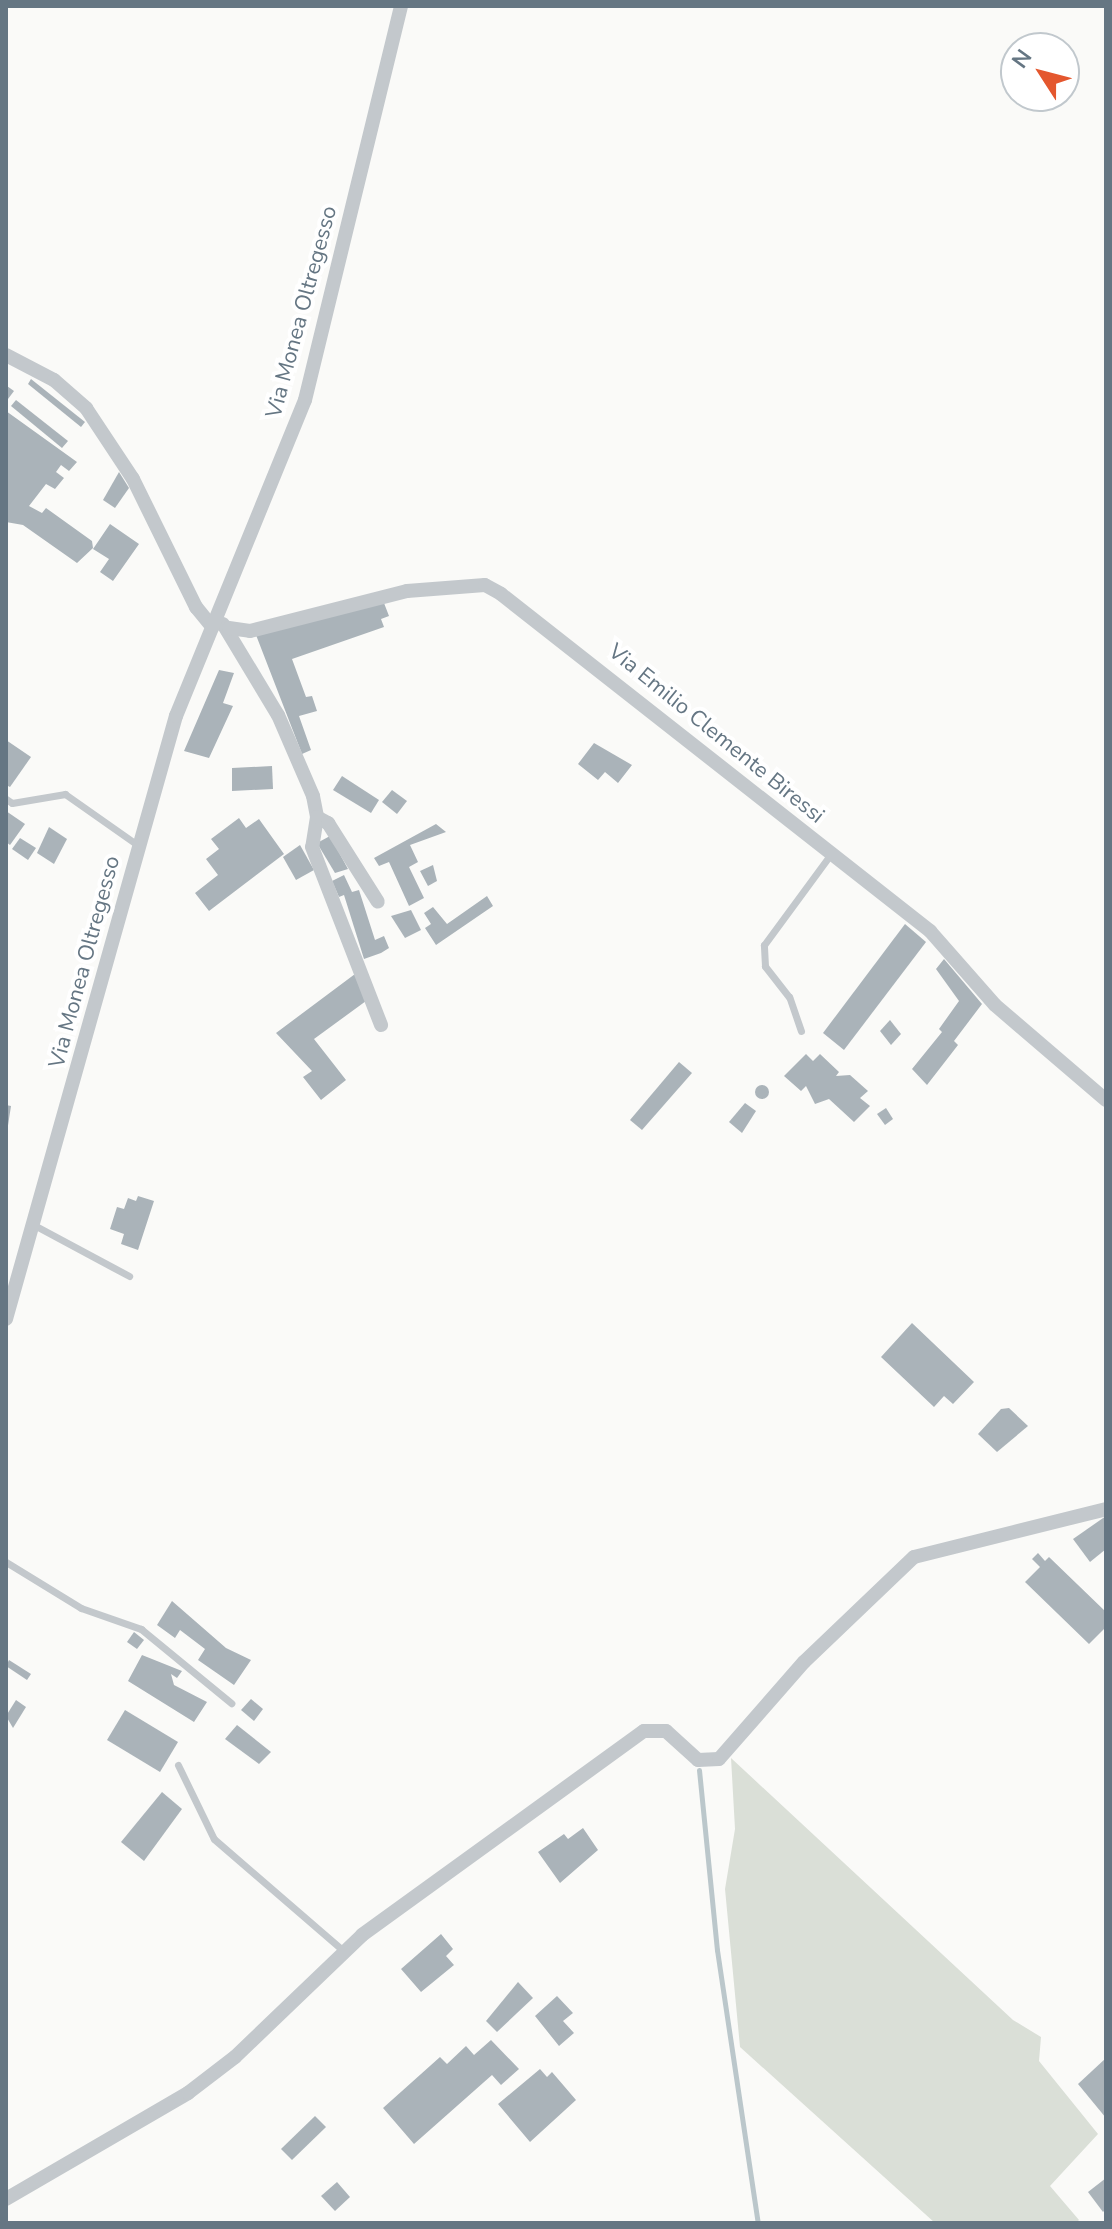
<!DOCTYPE html>
<style>
body{margin:0}
#map{position:relative;width:1112px;height:2229px;overflow:hidden;background:#fafaf8;font-family:"Nunito Sans",sans-serif}
div>[style]{position:absolute}
[style*='--x']{left:calc(var(--x)*1px);top:calc(var(--y)*1px);width:calc(var(--w)*1px);rotate:calc(var(--a)*1deg)}
.green>*{inset:0;background:#dadfd7}
.stream>*{height:5px;margin:-2.5px;padding:0 2.5px;transform-origin:2.5px;border-radius:2.5px;background:#bbc7cb}
.building>*{inset:0;background:#aab3b9}
.round{border-radius:50%}
.lane>*{height:7px;margin:-3.5px;padding:0 3.5px;transform-origin:3.5px;border-radius:3.5px;background:#c3c8cc}
.street>*{height:14px;margin:-7px;padding:0 7px;transform-origin:7px;border-radius:7px;background:#c3c8cc}
span{translate:-50% -50%;white-space:nowrap;text-align:center;line-height:1.15;-webkit-text-stroke:8px #fff;paint-order:stroke}
.street-label{font-size:22px;color:#657683}
.frame{position:absolute;inset:0;border:8px solid #657683;pointer-events:none}
.north{position:absolute;left:1000px;top:32px;width:80px;height:80px;box-sizing:border-box;background:#fff;border:2px solid #c1c8cd;border-radius:50%;rotate:306deg;font-size:22px;font-weight:700;line-height:32px;text-align:center;color:#657683}
.north::after{content:'';display:block;margin:auto;width:28px;height:36px;background:#e4572e;clip-path:polygon(50% 0,100% 100%,50% 72%,0 100%)}
</style>
<div id="map">
<div class="green">
<div style="clip-path:polygon(731px 1758px,1013px 2020px,1041px 2037px,1039px 2061px,1098px 2134px,1050px 2186px,1079px 2220px,1076px 2223px,935px 2223px,740px 2047px,725px 1889px,735px 1829px)"></div>
</div>
<div class="stream">
<div style="--x:699;--y:1770;--w:181;--a:84.3"></div>
<div style="--x:717;--y:1950;--w:276;--a:81.5"></div>
</div>
<div class="building">
<div style="clip-path:polygon(31px 379px,85px 422px,81px 427px,28px 384px)"></div>
<div style="clip-path:polygon(7px 386px,14px 391px,8px 399px,6px 397px)"></div>
<div style="clip-path:polygon(16px 400px,68px 441px,62px 448px,11px 406px)"></div>
<div style="clip-path:polygon(6px 411px,77px 462px,69px 471px,61px 465px,56px 472px,64px 478px,55px 489px,46px 484px,29px 506px,42px 513px,46px 508px,92px 541px,93px 548px,77px 563px,23px 525px,6px 522px)"></div>
<div style="clip-path:polygon(119px 472px,129px 488px,115px 508px,103px 500px)"></div>
<div style="clip-path:polygon(110px 524px,139px 544px,113px 581px,100px 572px,109px 559px,93px 549px)"></div>
<div style="clip-path:polygon(384px 603px,389px 616px,381px 619px,384px 627px,292px 659px,306px 697px,312px 696px,317px 711px,299px 716px,311px 750px,302px 754px,256px 635px)"></div>
<div style="clip-path:polygon(219px 670px,234px 673px,223px 703px,233px 706px,209px 758px,184px 751px)"></div>
<div style="clip-path:polygon(6px 740px,31px 757px,10px 787px,6px 785px)"></div>
<div style="clip-path:polygon(594px 743px,632px 765px,618px 783px,605px 772px,598px 780px,578px 764px)"></div>
<div style="clip-path:polygon(272px 766px,273px 789px,232px 791px,232px 768px)"></div>
<div style="clip-path:polygon(342px 776px,379px 800px,371px 813px,333px 790px)"></div>
<div style="clip-path:polygon(392px 790px,407px 801px,397px 814px,382px 802px)"></div>
<div style="clip-path:polygon(6px 811px,25px 824px,10px 845px,6px 842px)"></div>
<div style="clip-path:polygon(239px 818px,246px 828px,259px 819px,284px 854px,209px 911px,195px 893px,218px 875px,206px 859px,219px 849px,211px 839px)"></div>
<div style="clip-path:polygon(436px 824px,446px 832px,410px 845px,418px 862px,409px 867px,424px 898px,409px 906px,389px 862px,379px 866px,374px 858px)"></div>
<div style="clip-path:polygon(49px 827px,67px 839px,54px 864px,37px 853px)"></div>
<div style="clip-path:polygon(330px 836px,348px 869px,335px 873px,317px 843px)"></div>
<div style="clip-path:polygon(20px 838px,36px 848px,28px 860px,12px 849px)"></div>
<div style="clip-path:polygon(300px 845px,314px 870px,296px 880px,283px 857px)"></div>
<div style="clip-path:polygon(433px 865px,437px 881px,428px 886px,420px 871px)"></div>
<div style="clip-path:polygon(344px 875px,352px 892px,359px 890px,375px 940px,384px 936px,389px 948px,381px 953px,364px 959px,344px 895px,339px 897px,332px 881px)"></div>
<div style="clip-path:polygon(487px 896px,493px 906px,436px 945px,425px 928px,431px 924px,424px 913px,433px 907px,447px 924px)"></div>
<div style="clip-path:polygon(411px 910px,421px 930px,405px 938px,391px 916px)"></div>
<div style="clip-path:polygon(905px 924px,926px 942px,844px 1050px,823px 1033px)"></div>
<div style="clip-path:polygon(944px 959px,982px 1004px,954px 1041px,958px 1045px,927px 1085px,912px 1069px,942px 1032px,939px 1029px,959px 1001px,936px 969px)"></div>
<div style="clip-path:polygon(355px 974px,366px 1001px,314px 1039px,346px 1080px,321px 1100px,303px 1077px,312px 1071px,276px 1033px)"></div>
<div style="clip-path:polygon(890px 1020px,901px 1034px,891px 1045px,880px 1031px)"></div>
<div style="clip-path:polygon(806px 1054px,813px 1061px,820px 1054px,839px 1072px,836px 1076px,850px 1075px,868px 1091px,860px 1098px,870px 1106px,854px 1122px,829px 1099px,815px 1104px,806px 1086px,801px 1091px,784px 1076px)"></div>
<div style="clip-path:polygon(679px 1062px,692px 1073px,642px 1130px,630px 1120px)"></div>
<div class="round" style="left:755px;top:1085px;width:14px;height:14px"></div>
<div style="clip-path:polygon(745px 1103px,756px 1111px,742px 1133px,729px 1122px)"></div>
<div style="clip-path:polygon(6px 1105px,11px 1106px,7px 1132px,6px 1132px)"></div>
<div style="clip-path:polygon(886px 1108px,893px 1119px,885px 1125px,877px 1114px)"></div>
<div style="clip-path:polygon(138px 1196px,154px 1201px,138px 1250px,121px 1244px,124px 1234px,110px 1229px,117px 1207px,124px 1209px,128px 1198px,136px 1201px)"></div>
<div style="clip-path:polygon(912px 1323px,974px 1382px,953px 1404px,944px 1396px,934px 1407px,881px 1357px)"></div>
<div style="clip-path:polygon(1009px 1408px,1028px 1426px,997px 1452px,978px 1434px,1001px 1409px)"></div>
<div style="clip-path:polygon(1106px 1516px,1106px 1549px,1090px 1562px,1073px 1539px)"></div>
<div style="clip-path:polygon(1038px 1553px,1045px 1561px,1049px 1557px,1106px 1612px,1106px 1627px,1089px 1644px,1025px 1582px,1040px 1567px,1032px 1559px)"></div>
<div style="clip-path:polygon(172px 1601px,226px 1648px,251px 1660px,234px 1685px,198px 1660px,205px 1649px,180px 1630px,175px 1638px,157px 1625px)"></div>
<div style="clip-path:polygon(134px 1632px,144px 1640px,137px 1649px,127px 1642px)"></div>
<div style="clip-path:polygon(142px 1655px,182px 1671px,177px 1678px,171px 1674px,174px 1685px,207px 1702px,194px 1722px,128px 1681px)"></div>
<div style="clip-path:polygon(9px 1660px,31px 1674px,27px 1680px,6px 1666px)"></div>
<div style="clip-path:polygon(251px 1699px,263px 1709px,254px 1721px,241px 1710px)"></div>
<div style="clip-path:polygon(16px 1700px,26px 1707px,13px 1728px,6px 1716px)"></div>
<div style="clip-path:polygon(125px 1710px,178px 1742px,160px 1772px,107px 1740px)"></div>
<div style="clip-path:polygon(237px 1725px,271px 1752px,259px 1764px,225px 1739px)"></div>
<div style="clip-path:polygon(162px 1792px,182px 1809px,144px 1861px,121px 1842px)"></div>
<div style="clip-path:polygon(583px 1828px,598px 1850px,560px 1883px,538px 1852px,564px 1834px,568px 1839px)"></div>
<div style="clip-path:polygon(441px 1934px,453px 1949px,446px 1956px,454px 1965px,421px 1992px,401px 1969px)"></div>
<div style="clip-path:polygon(518px 1982px,533px 1998px,497px 2032px,486px 2021px)"></div>
<div style="clip-path:polygon(557px 1996px,573px 2013px,563px 2021px,574px 2033px,559px 2046px,535px 2016px)"></div>
<div style="clip-path:polygon(491px 2040px,519px 2069px,501px 2085px,492px 2075px,414px 2144px,383px 2108px,440px 2057px,447px 2064px,466px 2046px,474px 2055px)"></div>
<div style="clip-path:polygon(1106px 2058px,1106px 2118px,1078px 2084px)"></div>
<div style="clip-path:polygon(540px 2069px,547px 2077px,552px 2072px,576px 2100px,530px 2142px,498px 2104px)"></div>
<div style="clip-path:polygon(315px 2116px,326px 2127px,292px 2160px,281px 2149px)"></div>
<div style="clip-path:polygon(1106px 2178px,1106px 2209px,1103px 2212px,1088px 2192px)"></div>
<div style="clip-path:polygon(337px 2182px,350px 2197px,335px 2211px,321px 2196px)"></div>
</div>
<div class="lane">
<div style="--x:6;--y:799;--w:7;--a:34"></div>
<div style="--x:12;--y:803;--w:54;--a:-9.6"></div>
<div style="--x:65;--y:794;--w:90;--a:35.1"></div>
<div style="--x:801;--y:1031;--w:36;--a:-109"></div>
<div style="--x:789;--y:997;--w:39;--a:-128"></div>
<div style="--x:765;--y:966;--w:21;--a:-93"></div>
<div style="--x:764;--y:945;--w:112;--a:-53.7"></div>
<div style="--x:34;--y:1225;--w:108;--a:28.2"></div>
<div style="--x:6;--y:1562;--w:88;--a:31.5"></div>
<div style="--x:81;--y:1608;--w:64;--a:19.3"></div>
<div style="--x:141;--y:1629;--w:117;--a:39.4"></div>
<div style="--x:178;--y:1765;--w:82;--a:64.1"></div>
<div style="--x:214;--y:1839;--w:173;--a:40.8"></div>
</div>
<div class="street">
<div style="--x:6;--y:355;--w:54;--a:27.5"></div>
<div style="--x:54;--y:380;--w:43;--a:41.2"></div>
<div style="--x:86;--y:408;--w:85;--a:56.5"></div>
<div style="--x:133;--y:479;--w:143;--a:63.8"></div>
<div style="--x:196;--y:607;--w:26;--a:51"></div>
<div style="--x:223;--y:624;--w:106;--a:58.9"></div>
<div style="--x:278;--y:715;--w:88;--a:66.6"></div>
<div style="--x:313;--y:796;--w:21;--a:79"></div>
<div style="--x:317;--y:817;--w:30;--a:99"></div>
<div style="--x:312;--y:847;--w:191;--a:68.8"></div>
<div style="--x:229;--y:628;--w:21;--a:8"></div>
<div style="--x:250;--y:631;--w:162;--a:-14.3"></div>
<div style="--x:407;--y:591;--w:78;--a:-4.4"></div>
<div style="--x:485;--y:585;--w:18;--a:29"></div>
<div style="--x:501;--y:594;--w:546;--a:38.15"></div>
<div style="--x:930;--y:931;--w:98;--a:48.7"></div>
<div style="--x:995;--y:1005;--w:146;--a:40.6"></div>
<div style="--x:317;--y:817;--w:13;--a:29"></div>
<div style="--x:328;--y:823;--w:93;--a:57.7"></div>
<div style="--x:6;--y:1319;--w:627;--a:-74.26"></div>
<div style="--x:176;--y:716;--w:341;--a:-67.8"></div>
<div style="--x:305;--y:400;--w:406;--a:-76.3"></div>
<div style="--x:6;--y:2199;--w:211;--a:-30.2"></div>
<div style="--x:188;--y:2093;--w:59;--a:-37.5"></div>
<div style="--x:235;--y:2057;--w:176;--a:-43.8"></div>
<div style="--x:362;--y:1935;--w:348;--a:-35.9"></div>
<div style="--x:644;--y:1731;--w:22;--a:0"></div>
<div style="--x:666;--y:1731;--w:43;--a:42.2"></div>
<div style="--x:698;--y:1760;--w:21;--a:-3"></div>
<div style="--x:719;--y:1759;--w:129;--a:-48.8"></div>
<div style="--x:804;--y:1662;--w:152;--a:-43.7"></div>
<div style="--x:914;--y:1557;--w:198;--a:-14"></div>
</div>
<div class="street-label">
<span style="left:302px;top:312px;rotate:-75deg">Via Monea Oltregesso</span>
<span style="left:716px;top:734px;rotate:39deg">Via Emilio Clemente Biressi</span>
<span style="left:85px;top:962px;rotate:-75deg">Via Monea Oltregesso</span>
</div>
<div class="frame"></div>
<div class="north">N</div>
</div>
